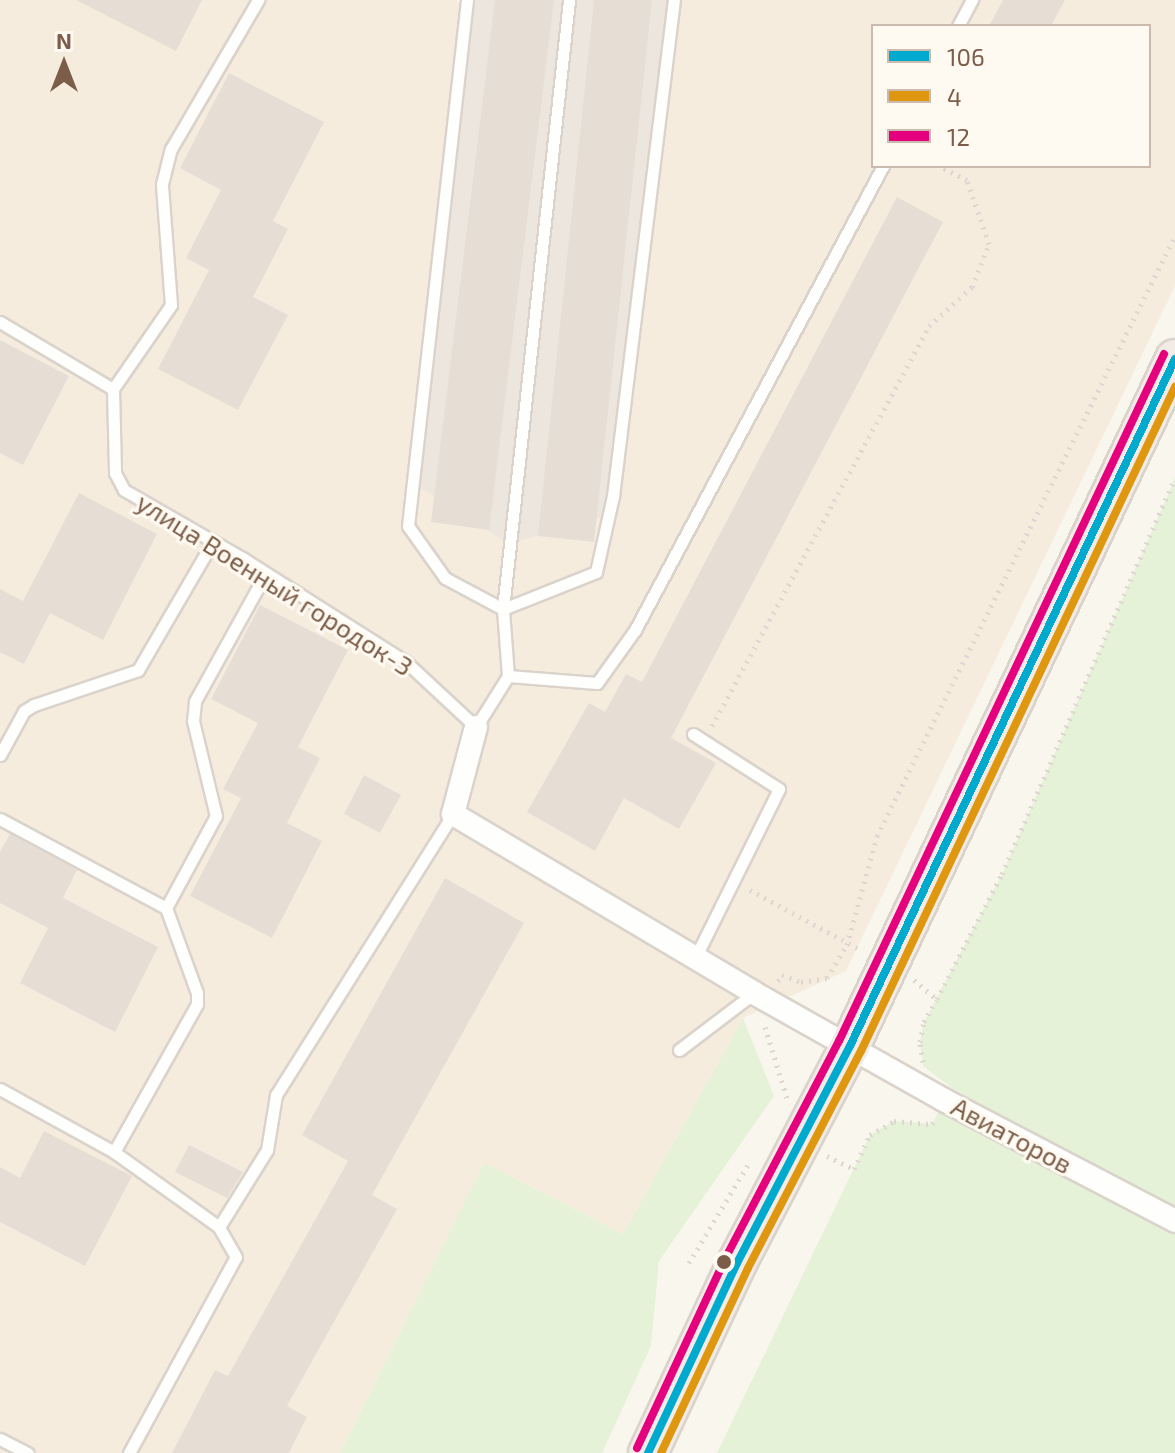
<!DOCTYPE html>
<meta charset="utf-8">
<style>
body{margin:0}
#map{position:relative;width:1175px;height:1453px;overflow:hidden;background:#f9f6ee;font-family:"Exo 2",sans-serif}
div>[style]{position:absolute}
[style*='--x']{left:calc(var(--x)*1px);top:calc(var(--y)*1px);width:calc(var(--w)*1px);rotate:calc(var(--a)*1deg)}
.residential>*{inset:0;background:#f6ecde}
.industrial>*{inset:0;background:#ede6de}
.green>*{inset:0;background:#e5f2d7}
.building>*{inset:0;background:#e6ded5}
.path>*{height:5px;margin-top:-2.5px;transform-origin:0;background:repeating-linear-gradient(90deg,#ded6d1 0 2px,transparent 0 8px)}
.roads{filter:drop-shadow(2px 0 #dad3cc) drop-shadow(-2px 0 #dad3cc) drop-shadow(0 2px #dad3cc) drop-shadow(0 -2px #dad3cc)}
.service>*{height:11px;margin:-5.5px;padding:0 5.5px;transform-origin:5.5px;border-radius:5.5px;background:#fefefc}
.minor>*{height:22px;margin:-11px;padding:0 11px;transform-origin:11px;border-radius:11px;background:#fefefc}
.trunk>*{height:38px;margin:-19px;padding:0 19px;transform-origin:19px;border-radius:19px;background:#f3ece6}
.bus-1>*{height:8px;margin:-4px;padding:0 4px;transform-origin:4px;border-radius:4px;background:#00a9ce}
.bus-2>*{height:8px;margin:-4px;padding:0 4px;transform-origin:4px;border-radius:4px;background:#de970f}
.bus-3>*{height:8px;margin:-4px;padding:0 4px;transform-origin:4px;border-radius:4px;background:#e5007d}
.dots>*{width:22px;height:22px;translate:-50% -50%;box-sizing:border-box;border:4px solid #fffaf1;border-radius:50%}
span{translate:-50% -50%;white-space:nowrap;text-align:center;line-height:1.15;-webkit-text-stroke:6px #fffaf1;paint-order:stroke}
.street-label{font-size:26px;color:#7c5d49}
.legend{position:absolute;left:871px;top:24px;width:280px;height:144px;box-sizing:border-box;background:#fffaf1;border:2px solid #cbbbae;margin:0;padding:10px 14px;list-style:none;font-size:24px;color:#7c5d49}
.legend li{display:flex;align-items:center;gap:16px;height:40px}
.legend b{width:40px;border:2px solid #cbbbae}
.north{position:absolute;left:24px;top:24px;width:80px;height:80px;-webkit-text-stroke:6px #fffaf1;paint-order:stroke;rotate:0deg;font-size:22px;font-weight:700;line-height:32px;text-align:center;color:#7c5d49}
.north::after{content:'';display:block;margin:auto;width:28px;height:36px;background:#7c5d49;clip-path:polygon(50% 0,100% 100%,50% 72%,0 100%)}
</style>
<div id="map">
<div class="residential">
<div style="clip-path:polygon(evenodd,0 0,456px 0,467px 10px,676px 0,1175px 0,1175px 286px,846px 971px,743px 1018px,623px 1234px,484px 1163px,340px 1453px,0 1453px,0 0,873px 26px,1149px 26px,1149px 166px,873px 166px,873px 26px)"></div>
</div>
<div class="industrial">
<div style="clip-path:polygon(468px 0,676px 0,617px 512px,509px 544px,413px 483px)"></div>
</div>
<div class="green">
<div style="clip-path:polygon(1175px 478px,1175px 1453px,717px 1453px,870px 1135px,894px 1121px,932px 1124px,952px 1088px,923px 1066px,920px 1042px,924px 1022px,1002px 874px)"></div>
<div style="clip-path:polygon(743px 1018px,774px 1096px,659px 1261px,651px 1346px,602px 1453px,340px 1453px,484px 1163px,623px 1234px)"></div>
</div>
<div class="building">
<div style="clip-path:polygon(76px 0,202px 0,176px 51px)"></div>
<div style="clip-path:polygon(495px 0,554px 0,489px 530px,431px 522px)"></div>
<div style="clip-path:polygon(594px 0,652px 0,594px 542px,538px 536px)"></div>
<div style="clip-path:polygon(1003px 0,1065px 0,1051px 26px,989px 26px)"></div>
<div style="clip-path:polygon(229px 73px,324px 122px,273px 221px,288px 229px,253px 297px,288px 315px,238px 410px,158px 369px,209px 270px,186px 258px,221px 190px,180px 168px)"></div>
<div style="clip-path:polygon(897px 197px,943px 222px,671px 738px,716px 763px,679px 829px,624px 798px,595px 851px,527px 812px,589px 703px,605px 712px,626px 674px,642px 682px)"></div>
<div style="clip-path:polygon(0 340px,69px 376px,23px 465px,0 453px)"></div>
<div style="clip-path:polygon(79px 493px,157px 534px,103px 640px,50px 613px,24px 664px,0 652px,0 589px,23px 601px)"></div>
<div style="clip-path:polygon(260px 605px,348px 650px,298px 747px,320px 758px,287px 823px,322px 841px,272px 938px,190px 896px,241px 798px,223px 789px,258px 723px,211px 699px)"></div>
<div style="clip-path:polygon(364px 775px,401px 795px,380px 833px,344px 814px)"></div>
<div style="clip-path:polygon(10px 834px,77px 870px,63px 898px,158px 947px,115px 1032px,20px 983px,48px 928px,0 903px,0 852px)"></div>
<div style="clip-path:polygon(445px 878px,524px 923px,372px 1195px,397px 1209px,287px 1406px,307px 1417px,289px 1453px,172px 1453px,215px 1370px,228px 1376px,348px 1161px,302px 1135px)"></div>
<div style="clip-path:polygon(44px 1131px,132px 1176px,85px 1266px,0 1222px,0 1167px,20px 1178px)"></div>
<div style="clip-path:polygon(189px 1145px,243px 1172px,227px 1198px,175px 1172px)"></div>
</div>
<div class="path">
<div style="--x:712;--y:726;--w:455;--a:-61.5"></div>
<div style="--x:929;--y:326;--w:58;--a:-42.2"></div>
<div style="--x:972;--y:287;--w:46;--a:-68.4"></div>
<div style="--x:989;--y:244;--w:68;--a:-109"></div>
<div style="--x:967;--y:180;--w:31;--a:-153"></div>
<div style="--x:750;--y:890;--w:126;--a:28.4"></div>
<div style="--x:914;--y:980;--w:30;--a:40"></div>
<div style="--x:937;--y:999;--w:141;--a:-62.5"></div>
<div style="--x:1002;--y:874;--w:432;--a:-66.4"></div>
<div style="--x:778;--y:981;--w:7;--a:-56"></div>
<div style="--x:782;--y:975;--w:20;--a:20"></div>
<div style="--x:801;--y:982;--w:26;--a:-9"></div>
<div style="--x:827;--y:978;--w:39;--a:-59"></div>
<div style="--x:847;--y:945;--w:113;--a:-74.6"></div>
<div style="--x:877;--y:836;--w:670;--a:-63.59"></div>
<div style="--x:765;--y:1027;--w:74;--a:72.8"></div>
<div style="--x:923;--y:1062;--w:20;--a:-99"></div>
<div style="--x:920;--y:1042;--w:20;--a:-79"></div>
<div style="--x:924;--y:1022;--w:25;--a:-61"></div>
<div style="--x:827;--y:1156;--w:30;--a:26"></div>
<div style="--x:854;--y:1169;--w:38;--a:-65"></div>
<div style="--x:870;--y:1135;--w:28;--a:-30"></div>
<div style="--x:894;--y:1121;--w:38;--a:5"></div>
<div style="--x:932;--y:1124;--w:4;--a:-56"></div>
<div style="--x:689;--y:1263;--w:114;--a:-59"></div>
</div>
<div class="roads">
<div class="service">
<div style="--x:467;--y:0;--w:529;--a:96.4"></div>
<div style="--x:408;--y:526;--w:64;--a:54.6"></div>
<div style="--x:445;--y:578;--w:66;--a:28.1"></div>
<div style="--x:503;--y:609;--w:100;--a:-21.7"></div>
<div style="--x:596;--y:572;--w:78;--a:-77.4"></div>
<div style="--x:613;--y:496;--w:500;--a:-83"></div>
<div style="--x:958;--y:26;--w:30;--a:-62"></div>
<div style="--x:0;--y:322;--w:131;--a:30.7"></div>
<div style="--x:113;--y:389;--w:84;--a:88.6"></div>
<div style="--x:115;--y:473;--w:19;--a:62"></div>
<div style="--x:124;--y:490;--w:138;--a:29.9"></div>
<div style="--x:244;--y:559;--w:192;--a:32.4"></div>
<div style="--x:406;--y:662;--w:96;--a:42.9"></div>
<div style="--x:476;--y:727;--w:60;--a:-57.9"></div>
<div style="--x:508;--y:676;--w:89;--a:4.5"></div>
<div style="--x:597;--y:683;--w:65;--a:-54.4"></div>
<div style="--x:635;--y:630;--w:526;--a:-61.88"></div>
<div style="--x:113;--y:389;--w:102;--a:-55.4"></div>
<div style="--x:171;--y:305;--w:121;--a:-94.3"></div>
<div style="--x:162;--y:184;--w:36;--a:-76"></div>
<div style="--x:171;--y:149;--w:173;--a:-59.7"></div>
<div style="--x:508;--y:676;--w:67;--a:-94.3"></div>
<div style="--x:503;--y:609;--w:613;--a:-83.81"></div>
<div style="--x:693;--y:734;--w:102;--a:32.6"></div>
<div style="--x:779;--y:789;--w:189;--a:116.4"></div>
<div style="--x:0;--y:755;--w:50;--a:-61.4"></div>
<div style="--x:24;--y:711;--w:12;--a:-31"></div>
<div style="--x:34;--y:705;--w:110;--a:-18.6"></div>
<div style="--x:138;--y:670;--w:149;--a:-59.8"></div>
<div style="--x:0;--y:819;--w:188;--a:28.2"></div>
<div style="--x:679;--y:1050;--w:94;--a:-37.2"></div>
<div style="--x:0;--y:1089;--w:130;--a:28.9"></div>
<div style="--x:114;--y:1152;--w:129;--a:35.5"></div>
<div style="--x:114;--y:1152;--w:170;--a:-60.7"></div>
<div style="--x:197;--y:1004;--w:11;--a:-90"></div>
<div style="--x:197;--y:993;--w:90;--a:-110"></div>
<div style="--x:166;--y:908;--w:105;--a:-61.5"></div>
<div style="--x:216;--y:816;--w:98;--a:-103.6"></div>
<div style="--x:193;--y:721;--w:20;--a:-84"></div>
<div style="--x:195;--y:701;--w:146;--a:-61"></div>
<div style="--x:0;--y:1439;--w:31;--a:27"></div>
<div style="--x:129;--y:1453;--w:223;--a:-61.4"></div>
<div style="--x:236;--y:1257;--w:34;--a:-120"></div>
<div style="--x:219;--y:1227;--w:91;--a:-58.1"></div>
<div style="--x:267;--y:1150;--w:56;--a:-80.7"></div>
<div style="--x:276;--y:1095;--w:332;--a:-57.8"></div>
</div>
<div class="minor">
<div style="--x:476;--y:727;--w:90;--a:104.8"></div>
<div style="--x:453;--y:814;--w:350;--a:30.7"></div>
<div style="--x:754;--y:993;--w:218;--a:29.4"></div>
<div style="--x:944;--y:1100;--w:261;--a:27.6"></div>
</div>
<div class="trunk">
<div style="--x:648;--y:1453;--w:210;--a:-64.9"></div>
<div style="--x:737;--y:1263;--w:245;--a:-62.5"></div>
<div style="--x:850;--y:1046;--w:760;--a:-64.68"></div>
</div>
</div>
<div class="bus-1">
<div style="--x:648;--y:1453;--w:210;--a:-64.9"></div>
<div style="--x:737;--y:1263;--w:245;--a:-62.5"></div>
<div style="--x:850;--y:1046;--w:760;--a:-64.68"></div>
</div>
<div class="bus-2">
<div style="--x:661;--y:1453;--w:204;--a:-64.8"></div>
<div style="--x:748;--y:1268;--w:245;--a:-62.5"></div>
<div style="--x:861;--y:1051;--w:735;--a:-64.69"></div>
</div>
<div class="bus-3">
<div style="--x:637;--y:1448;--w:211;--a:-65"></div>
<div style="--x:726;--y:1257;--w:244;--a:-62.4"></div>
<div style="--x:839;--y:1041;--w:760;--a:-64.68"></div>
</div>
<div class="dots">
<div style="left:724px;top:1262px;background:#7c5d49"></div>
</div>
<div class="street-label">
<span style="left:275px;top:584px;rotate:32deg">улица Военный городок-3</span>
<span style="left:1012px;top:1135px;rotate:28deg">Авиаторов</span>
</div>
<ul class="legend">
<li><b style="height:10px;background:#00a9ce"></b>106</li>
<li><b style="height:10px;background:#de970f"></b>4</li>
<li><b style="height:10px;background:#e5007d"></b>12</li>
</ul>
<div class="north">N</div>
</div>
